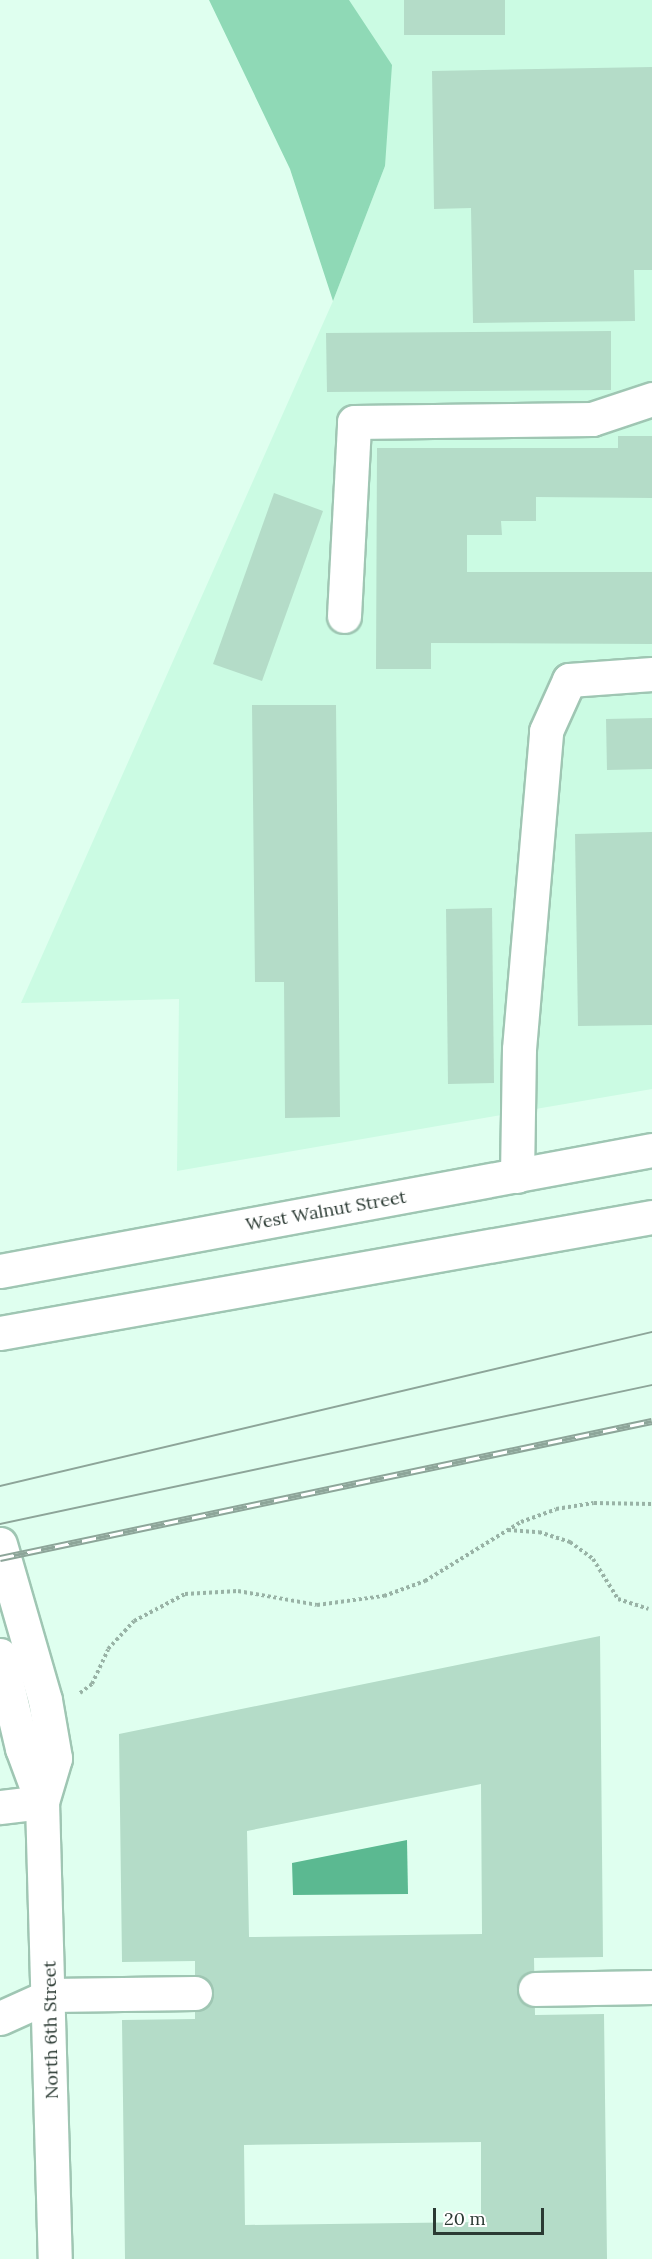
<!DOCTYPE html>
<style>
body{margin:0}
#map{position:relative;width:652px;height:2259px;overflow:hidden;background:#dfffef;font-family:Lora,serif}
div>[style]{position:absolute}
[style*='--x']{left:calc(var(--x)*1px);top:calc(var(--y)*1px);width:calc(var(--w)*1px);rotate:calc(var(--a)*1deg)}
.built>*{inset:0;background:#cbfbe3}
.green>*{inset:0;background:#8fd9b6}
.water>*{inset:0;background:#5bb991}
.building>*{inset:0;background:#b4dcc8}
.path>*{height:4px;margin-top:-2px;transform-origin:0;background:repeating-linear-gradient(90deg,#99b3a6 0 3px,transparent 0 6px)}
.roads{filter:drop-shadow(2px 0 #9fc6b3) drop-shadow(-2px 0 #9fc6b3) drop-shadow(0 2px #9fc6b3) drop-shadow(0 -2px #9fc6b3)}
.minor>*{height:33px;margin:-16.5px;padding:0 16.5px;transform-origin:16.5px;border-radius:16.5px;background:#fff}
.major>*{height:33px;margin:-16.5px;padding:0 16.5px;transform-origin:16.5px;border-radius:16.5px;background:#fff}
.tram>*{height:1.5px;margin:-0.75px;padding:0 0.75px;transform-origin:0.75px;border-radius:0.75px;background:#8da599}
.rail>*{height:7px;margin-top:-3.5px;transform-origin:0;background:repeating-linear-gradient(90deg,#fff 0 14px,#8da599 0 28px);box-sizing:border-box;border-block:2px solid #8da599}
span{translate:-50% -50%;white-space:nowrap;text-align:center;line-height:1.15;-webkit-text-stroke:4.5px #fff;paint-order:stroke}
.street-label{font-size:18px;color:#2b3a33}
.scale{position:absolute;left:433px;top:2208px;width:111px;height:27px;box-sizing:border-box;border:3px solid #2b3a33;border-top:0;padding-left:8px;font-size:18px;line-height:21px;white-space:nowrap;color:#2b3a33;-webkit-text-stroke:4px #fff;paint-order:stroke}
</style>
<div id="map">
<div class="built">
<div style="clip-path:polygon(349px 0,652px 0,652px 1089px,177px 1171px,179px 999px,21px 1003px,333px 301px,385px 166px)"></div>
</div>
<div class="green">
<div style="clip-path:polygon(209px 0,349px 0,392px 65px,385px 166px,333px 301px,290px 169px)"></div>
</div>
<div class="water">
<div style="clip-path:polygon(407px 1840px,408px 1894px,293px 1895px,292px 1863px)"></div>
</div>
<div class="building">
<div style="clip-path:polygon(404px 0,505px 0,505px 35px,404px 35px)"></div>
<div style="clip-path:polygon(652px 67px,652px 270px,634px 270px,635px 321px,473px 323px,471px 208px,434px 209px,432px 71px)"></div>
<div style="clip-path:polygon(611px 331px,611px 390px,327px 392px,326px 333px)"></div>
<div style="clip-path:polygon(618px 436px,652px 436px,652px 498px,536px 497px,536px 521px,501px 521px,502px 535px,467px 535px,467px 572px,652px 572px,652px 644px,431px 643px,431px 669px,376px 669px,377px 448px,618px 448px)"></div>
<div style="clip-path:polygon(274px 493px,323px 511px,262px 681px,213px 664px)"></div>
<div style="clip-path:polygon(252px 705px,336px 705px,340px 1117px,285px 1118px,284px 982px,255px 982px)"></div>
<div style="clip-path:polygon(652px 718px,652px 769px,607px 770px,606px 719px)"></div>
<div style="clip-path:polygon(652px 832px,652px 1025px,578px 1026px,575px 834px)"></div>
<div style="clip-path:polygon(492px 908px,494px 1083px,448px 1084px,446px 909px)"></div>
<div style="clip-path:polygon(evenodd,600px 1636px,603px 1957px,534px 1958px,535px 2015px,604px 2014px,607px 2259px,125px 2259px,122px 2020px,195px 2019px,195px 1961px,122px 1962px,119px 1734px,600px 1636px,481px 1784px,482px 1934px,249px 1937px,247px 1831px,481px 1784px,600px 1636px,481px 2142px,481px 2222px,245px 2225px,244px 2145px,481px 2142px)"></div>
</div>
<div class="path">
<div style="--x:508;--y:1530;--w:31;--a:4"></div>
<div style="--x:539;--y:1532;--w:33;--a:18"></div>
<div style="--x:570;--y:1542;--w:29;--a:36"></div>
<div style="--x:593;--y:1559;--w:47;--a:58"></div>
<div style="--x:618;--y:1599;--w:32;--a:18"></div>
<div style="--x:80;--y:1693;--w:15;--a:-37"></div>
<div style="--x:92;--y:1684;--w:38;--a:-65"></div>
<div style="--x:108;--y:1649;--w:38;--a:-47"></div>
<div style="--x:134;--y:1621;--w:58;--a:-27.9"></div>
<div style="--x:185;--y:1594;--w:53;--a:-3.2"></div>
<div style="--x:238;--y:1591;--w:80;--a:10"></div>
<div style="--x:317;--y:1605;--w:68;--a:-7.7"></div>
<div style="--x:384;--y:1596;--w:44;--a:-20.1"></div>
<div style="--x:425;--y:1581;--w:113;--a:-31.6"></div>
<div style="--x:521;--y:1522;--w:37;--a:-20"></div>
<div style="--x:556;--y:1509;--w:38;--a:-9"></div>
<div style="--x:594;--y:1503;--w:58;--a:1"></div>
</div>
<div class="roads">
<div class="minor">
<div style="--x:344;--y:616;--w:194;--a:-87"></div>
<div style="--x:354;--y:422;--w:238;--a:-0.7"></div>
<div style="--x:592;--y:419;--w:63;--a:-18.4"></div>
<div style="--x:517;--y:1176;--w:127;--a:-89.1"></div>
<div style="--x:519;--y:1049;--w:319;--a:-85.1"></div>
<div style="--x:546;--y:731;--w:56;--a:-65.7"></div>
<div style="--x:569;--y:680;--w:83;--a:-4.1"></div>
<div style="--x:0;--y:1544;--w:162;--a:73.9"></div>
<div style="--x:45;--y:1700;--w:59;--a:80.2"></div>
<div style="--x:55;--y:1758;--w:46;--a:106.5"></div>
<div style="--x:0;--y:1655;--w:96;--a:76.7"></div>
<div style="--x:22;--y:1748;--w:58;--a:69.7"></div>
<div style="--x:42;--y:1802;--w:457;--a:88.4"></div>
<div style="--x:0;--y:1807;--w:42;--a:-6.8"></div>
<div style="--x:535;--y:1989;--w:117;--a:-1"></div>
<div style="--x:0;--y:2018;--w:56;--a:-24.3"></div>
<div style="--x:51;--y:1995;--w:144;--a:-0.8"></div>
</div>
<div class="major">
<div style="--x:0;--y:1271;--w:663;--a:-10.51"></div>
<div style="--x:0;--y:1333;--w:662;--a:-10.09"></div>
</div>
</div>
<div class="tram">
<div style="--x:0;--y:1486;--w:670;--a:-13.29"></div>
<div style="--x:0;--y:1524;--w:667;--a:-12.03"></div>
</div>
<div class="rail">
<div style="--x:0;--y:1558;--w:666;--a:-11.87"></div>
</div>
<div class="street-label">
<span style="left:326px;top:1211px;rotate:-10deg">West Walnut Street</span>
<span style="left:51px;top:2030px;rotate:-91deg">North 6th Street</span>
</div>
<div class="scale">20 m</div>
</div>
